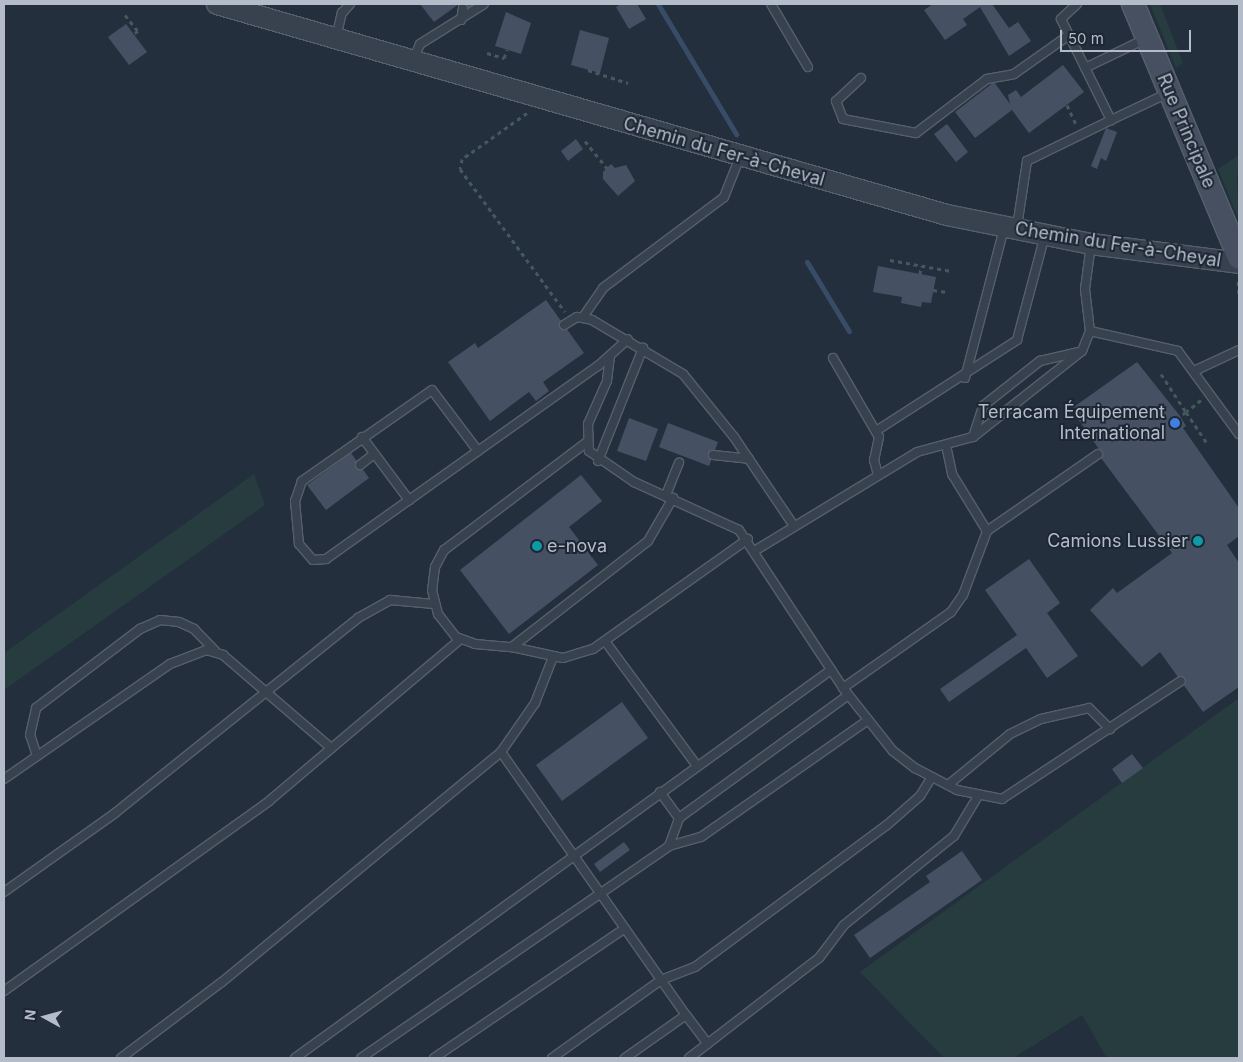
<!DOCTYPE html>
<meta charset="utf-8">
<style>
body{margin:0}
#map{position:relative;width:1243px;height:1062px;overflow:hidden;background:#242f3e;font-family:Inter,sans-serif}
div>[style]{position:absolute}
[style*='--x']{left:calc(var(--x)*1px);top:calc(var(--y)*1px);width:calc(var(--w)*1px);rotate:calc(var(--a)*1deg)}
.green>*{inset:0;background:#263c3f}
.stream>*{height:5px;margin:-2.5px;padding:0 2.5px;transform-origin:2.5px;border-radius:2.5px;background:#394c67}
.building>*{inset:0;background:#455162}
.path>*{height:3px;margin-top:-1.5px;transform-origin:0;background:repeating-linear-gradient(90deg,#44595c 0 4px,transparent 0 8px)}
.roads{filter:drop-shadow(1px 0 #565f6c) drop-shadow(-1px 0 #565f6c) drop-shadow(0 1px #565f6c) drop-shadow(0 -1px #565f6c)}
.service>*{height:8px;margin:-4px;padding:0 4px;transform-origin:4px;border-radius:4px;background:#38414e}
.tertiary>*{height:20px;margin:-10px;padding:0 10px;transform-origin:10px;border-radius:10px;background:#38414e}
.secondary>*{height:22px;margin:-11px;padding:0 11px;transform-origin:11px;border-radius:11px;background:#465061}
.dots>*{width:14px;height:14px;translate:-50% -50%;box-sizing:border-box;border:2px solid #1d2633;border-radius:50%}
span{translate:-50% -50%;white-space:nowrap;text-align:center;line-height:1.15;-webkit-text-stroke:4px #1d2633;paint-order:stroke}
.street-label{font-size:18px;color:#b4bcc9}
.poi-label{font-size:18px;color:#b4bcc9}
.right{translate:-100% -50%;text-align:right}
.left{translate:0 -50%;text-align:left}
.frame{position:absolute;inset:0;border:5px solid #b4bcc9;pointer-events:none}
.north{position:absolute;left:20px;top:992px;width:50px;height:50px;-webkit-text-stroke:4px #1d2633;paint-order:stroke;rotate:277deg;font-size:14px;font-weight:700;line-height:20px;text-align:center;color:#b4bcc9}
.north::after{content:'';display:block;margin:auto;width:18px;height:22px;background:#b4bcc9;clip-path:polygon(50% 0,100% 100%,50% 72%,0 100%)}
.scale{position:absolute;left:1060px;top:30px;width:131px;height:22px;box-sizing:border-box;border:2px solid #b4bcc9;border-top:0;padding-left:6px;font-size:15px;line-height:18px;white-space:nowrap;color:#b4bcc9;-webkit-text-stroke:4px #1d2633;paint-order:stroke}
</style>
<div id="map">
<div class="green">
<div style="clip-path:polygon(1150px 4px,1160px 4px,1183px 63px,1176px 68px)"></div>
<div style="clip-path:polygon(1239px 155px,1237px 181px,1239px 221px,1218px 169px)"></div>
<div style="clip-path:polygon(254px 474px,265px 505px,4px 690px,4px 653px)"></div>
<div style="clip-path:polygon(1239px 698px,1239px 1058px,1107px 1058px,1082px 1015px,1013px 1058px,944px 1058px,860px 972px)"></div>
</div>
<div class="stream">
<div style="--x:658;--y:4;--w:152;--a:59"></div>
<div style="--x:807;--y:262;--w:81;--a:58.7"></div>
</div>
<div class="building">
<div style="clip-path:polygon(420px 4px,459px 4px,434px 22px)"></div>
<div style="clip-path:polygon(460px 4px,477px 4px,466px 12px)"></div>
<div style="clip-path:polygon(621px 4px,637px 4px,646px 19px,629px 29px,616px 7px)"></div>
<div style="clip-path:polygon(933px 4px,992px 4px,1009px 28px,1018px 22px,1031px 41px,1009px 56px,980px 7px,963px 19px,967px 25px,945px 40px,924px 10px)"></div>
<div style="clip-path:polygon(506px 12px,531px 23px,521px 54px,495px 46px)"></div>
<div style="clip-path:polygon(126px 24px,147px 52px,129px 65px,108px 37px)"></div>
<div style="clip-path:polygon(580px 30px,609px 38px,600px 73px,571px 65px)"></div>
<div style="clip-path:polygon(1063px 65px,1084px 92px,1029px 133px,1012px 110px,975px 138px,955px 112px,994px 82px,1010px 104px,1008px 95px,1016px 90px,1021px 97px)"></div>
<div style="clip-path:polygon(947px 124px,968px 152px,956px 162px,934px 134px)"></div>
<div style="clip-path:polygon(1106px 128px,1117px 132px,1106px 161px,1101px 158px,1097px 169px,1091px 166px)"></div>
<div style="clip-path:polygon(576px 139px,583px 149px,568px 161px,561px 151px)"></div>
<div style="clip-path:polygon(611px 164px,615px 168px,626px 165px,635px 181px,618px 196px,603px 179px,603px 172px)"></div>
<div style="clip-path:polygon(878px 266px,936px 277px,931px 303px,922px 302px,921px 307px,901px 303px,902px 297px,873px 292px)"></div>
<div style="clip-path:polygon(546px 300px,584px 353px,543px 382px,549px 391px,536px 401px,529px 392px,490px 421px,448px 362px,475px 343px,478px 348px)"></div>
<div style="clip-path:polygon(1137px 362px,1180px 416px,1186px 426px,1183px 428px,1239px 508px,1239px 536px,1227px 545px,1239px 563px,1239px 687px,1203px 712px,1160px 652px,1142px 667px,1090px 610px,1113px 588px,1117px 593px,1172px 553px,1098px 454px,1099px 449px,1071px 409px)"></div>
<div style="clip-path:polygon(629px 418px,658px 429px,646px 461px,617px 451px)"></div>
<div style="clip-path:polygon(668px 423px,718px 442px,709px 466px,659px 447px)"></div>
<div style="clip-path:polygon(351px 453px,369px 478px,326px 510px,307px 485px)"></div>
<div style="clip-path:polygon(581px 475px,602px 501px,569px 527px,598px 565px,509px 634px,460px 570px)"></div>
<div style="clip-path:polygon(1029px 559px,1060px 603px,1047px 613px,1078px 656px,1047px 678px,1026px 648px,949px 702px,940px 689px,1017px 635px,985px 590px)"></div>
<div style="clip-path:polygon(622px 702px,648px 738px,562px 801px,536px 765px)"></div>
<div style="clip-path:polygon(1132px 754px,1143px 768px,1122px 783px,1112px 769px)"></div>
<div style="clip-path:polygon(624px 842px,630px 850px,600px 872px,594px 864px)"></div>
<div style="clip-path:polygon(962px 851px,982px 880px,870px 958px,854px 935px,930px 882px,926px 876px)"></div>
</div>
<div class="path">
<div style="--x:125;--y:15;--w:21;--a:51"></div>
<div style="--x:138;--y:31;--w:6;--a:149"></div>
<div style="--x:487;--y:53;--w:18;--a:16"></div>
<div style="--x:504;--y:58;--w:9;--a:-69"></div>
<div style="--x:588;--y:70;--w:42;--a:18"></div>
<div style="--x:1067;--y:105;--w:21;--a:65"></div>
<div style="--x:527;--y:113;--w:80;--a:144.7"></div>
<div style="--x:462;--y:159;--w:10;--a:101"></div>
<div style="--x:460;--y:169;--w:177;--a:53.7"></div>
<div style="--x:585;--y:141;--w:35;--a:51"></div>
<div style="--x:890;--y:260;--w:62;--a:10.2"></div>
<div style="--x:920;--y:274;--w:8;--a:-83"></div>
<div style="--x:1238;--y:281;--w:14;--a:86"></div>
<div style="--x:933;--y:290;--w:14;--a:8"></div>
<div style="--x:1161;--y:374;--w:45;--a:56.7"></div>
<div style="--x:1186;--y:412;--w:7;--a:146"></div>
<div style="--x:1201;--y:400;--w:19;--a:141"></div>
<div style="--x:1186;--y:412;--w:37;--a:56"></div>
</div>
<div class="roads">
<div class="service">
<div style="--x:771;--y:4;--w:73;--a:59.6"></div>
<div style="--x:1077;--y:4;--w:22;--a:137"></div>
<div style="--x:1061;--y:19;--w:113;--a:63.7"></div>
<div style="--x:1111;--y:120;--w:63;--a:-25.3"></div>
<div style="--x:461;--y:20;--w:12;--a:-81"></div>
<div style="--x:336;--y:38;--w:26;--a:-77"></div>
<div style="--x:342;--y:13;--w:12;--a:-48"></div>
<div style="--x:413;--y:60;--w:17;--a:-66"></div>
<div style="--x:420;--y:44;--w:75;--a:-32"></div>
<div style="--x:1085;--y:68;--w:67;--a:-25.8"></div>
<div style="--x:861;--y:78;--w:34;--a:137"></div>
<div style="--x:836;--y:101;--w:19;--a:69"></div>
<div style="--x:843;--y:119;--w:74;--a:10.9"></div>
<div style="--x:916;--y:133;--w:89;--a:-37.3"></div>
<div style="--x:987;--y:79;--w:27;--a:-10"></div>
<div style="--x:1014;--y:74;--w:67;--a:-35.3"></div>
<div style="--x:1017;--y:227;--w:67;--a:-81.4"></div>
<div style="--x:1027;--y:161;--w:93;--a:-26"></div>
<div style="--x:583;--y:317;--w:35;--a:-55"></div>
<div style="--x:603;--y:288;--w:151;--a:-36.9"></div>
<div style="--x:724;--y:197;--w:43;--a:-68.2"></div>
<div style="--x:564;--y:325;--w:15;--a:-32"></div>
<div style="--x:577;--y:317;--w:15;--a:11"></div>
<div style="--x:592;--y:320;--w:106;--a:30.7"></div>
<div style="--x:683;--y:374;--w:81;--a:51"></div>
<div style="--x:734;--y:437;--w:107;--a:56"></div>
<div style="--x:1090;--y:331;--w:90;--a:12.8"></div>
<div style="--x:1178;--y:351;--w:103;--a:53.7"></div>
<div style="--x:610;--y:356;--w:25;--a:97"></div>
<div style="--x:607;--y:381;--w:47;--a:113.8"></div>
<div style="--x:588;--y:424;--w:27;--a:88"></div>
<div style="--x:589;--y:451;--w:55;--a:34.6"></div>
<div style="--x:634;--y:482;--w:115;--a:24.6"></div>
<div style="--x:739;--y:530;--w:189;--a:56.6"></div>
<div style="--x:843;--y:688;--w:80;--a:51.6"></div>
<div style="--x:893;--y:751;--w:28;--a:38"></div>
<div style="--x:915;--y:768;--w:47;--a:27.6"></div>
<div style="--x:957;--y:790;--w:46;--a:11.3"></div>
<div style="--x:1002;--y:799;--w:214;--a:-33.4"></div>
<div style="--x:833;--y:358;--w:91;--a:59.8"></div>
<div style="--x:879;--y:437;--w:24;--a:102"></div>
<div style="--x:874;--y:460;--w:16;--a:75"></div>
<div style="--x:1194;--y:371;--w:50;--a:-25"></div>
<div style="--x:965;--y:378;--w:155;--a:-75.4"></div>
<div style="--x:876;--y:431;--w:168;--a:-32.8"></div>
<div style="--x:1017;--y:340;--w:109;--a:-75.1"></div>
<div style="--x:362;--y:437;--w:79;--a:53.3"></div>
<div style="--x:973;--y:437;--w:33;--a:-72"></div>
<div style="--x:983;--y:406;--w:73;--a:-38.3"></div>
<div style="--x:1040;--y:361;--w:39;--a:-13"></div>
<div style="--x:587;--y:442;--w:179;--a:142.9"></div>
<div style="--x:444;--y:550;--w:19;--a:118"></div>
<div style="--x:435;--y:567;--w:23;--a:97"></div>
<div style="--x:432;--y:590;--w:25;--a:76"></div>
<div style="--x:438;--y:614;--w:29;--a:52"></div>
<div style="--x:456;--y:637;--w:20;--a:20"></div>
<div style="--x:475;--y:644;--w:37;--a:5"></div>
<div style="--x:512;--y:647;--w:172;--a:-37.9"></div>
<div style="--x:648;--y:541;--w:50;--a:-59.8"></div>
<div style="--x:946;--y:445;--w:30;--a:78"></div>
<div style="--x:952;--y:474;--w:67;--a:58.4"></div>
<div style="--x:478;--y:451;--w:76;--a:-127"></div>
<div style="--x:432;--y:390;--w:159;--a:145"></div>
<div style="--x:302;--y:481;--w:21;--a:109"></div>
<div style="--x:295;--y:501;--w:43;--a:84.7"></div>
<div style="--x:299;--y:544;--w:21;--a:49"></div>
<div style="--x:313;--y:560;--w:13;--a:-4"></div>
<div style="--x:326;--y:559;--w:334;--a:-35.4"></div>
<div style="--x:598;--y:366;--w:40;--a:-42"></div>
<div style="--x:713;--y:455;--w:36;--a:6"></div>
<div style="--x:598;--y:461;--w:122;--a:-68.3"></div>
<div style="--x:360;--y:465;--w:18;--a:-38"></div>
<div style="--x:666;--y:495;--w:35;--a:-68"></div>
<div style="--x:756;--y:550;--w:188;--a:-31.3"></div>
<div style="--x:917;--y:452;--w:58;--a:-15"></div>
<div style="--x:973;--y:437;--w:139;--a:-38.3"></div>
<div style="--x:1082;--y:351;--w:22;--a:-68"></div>
<div style="--x:1090;--y:331;--w:42;--a:-96.8"></div>
<div style="--x:1085;--y:289;--w:45;--a:-82.4"></div>
<div style="--x:605;--y:641;--w:155;--a:53.6"></div>
<div style="--x:512;--y:647;--w:52;--a:12.2"></div>
<div style="--x:563;--y:658;--w:31;--a:-17"></div>
<div style="--x:593;--y:649;--w:190;--a:-35.4"></div>
<div style="--x:843;--y:688;--w:132;--a:-35.1"></div>
<div style="--x:951;--y:612;--w:21;--a:-55"></div>
<div style="--x:963;--y:595;--w:68;--a:-69.4"></div>
<div style="--x:987;--y:531;--w:135;--a:-34.7"></div>
<div style="--x:501;--y:752;--w:322;--a:54.9"></div>
<div style="--x:686;--y:1015;--w:75;--a:144.8"></div>
<div style="--x:37;--y:756;--w:22;--a:-108"></div>
<div style="--x:30;--y:735;--w:28;--a:-77"></div>
<div style="--x:36;--y:708;--w:131;--a:-37.2"></div>
<div style="--x:140;--y:629;--w:22;--a:-24"></div>
<div style="--x:160;--y:620;--w:19;--a:6"></div>
<div style="--x:179;--y:622;--w:17;--a:25"></div>
<div style="--x:194;--y:629;--w:30;--a:46"></div>
<div style="--x:4;--y:779;--w:202;--a:-34.7"></div>
<div style="--x:170;--y:664;--w:39;--a:-21"></div>
<div style="--x:206;--y:650;--w:18;--a:16"></div>
<div style="--x:223;--y:655;--w:143;--a:40.7"></div>
<div style="--x:948;--y:785;--w:80;--a:-39.4"></div>
<div style="--x:1010;--y:734;--w:34;--a:-26"></div>
<div style="--x:1041;--y:719;--w:49;--a:-12.9"></div>
<div style="--x:1089;--y:708;--w:30;--a:45"></div>
<div style="--x:660;--y:792;--w:32;--a:54"></div>
<div style="--x:679;--y:818;--w:209;--a:-36"></div>
<div style="--x:669;--y:846;--w:33;--a:-16"></div>
<div style="--x:701;--y:837;--w:204;--a:-35"></div>
<div style="--x:4;--y:892;--w:136;--a:-35.4"></div>
<div style="--x:115;--y:813;--w:312;--a:-38.7"></div>
<div style="--x:358;--y:618;--w:37;--a:-29"></div>
<div style="--x:390;--y:600;--w:44;--a:5.2"></div>
<div style="--x:4;--y:991;--w:326;--a:-35.6"></div>
<div style="--x:269;--y:801;--w:251;--a:-40.2"></div>
<div style="--x:686;--y:1015;--w:36;--a:53"></div>
<div style="--x:121;--y:1058;--w:126;--a:-37"></div>
<div style="--x:222;--y:982;--w:362;--a:-39.5"></div>
<div style="--x:501;--y:752;--w:60;--a:-55.2"></div>
<div style="--x:535;--y:703;--w:49;--a:-68.6"></div>
<div style="--x:295;--y:1058;--w:662;--a:-35.9"></div>
<div style="--x:361;--y:1058;--w:374;--a:-34.5"></div>
<div style="--x:669;--y:846;--w:30;--a:-70"></div>
<div style="--x:434;--y:1058;--w:230;--a:-34.2"></div>
<div style="--x:552;--y:1058;--w:134;--a:-35.6"></div>
<div style="--x:661;--y:980;--w:36;--a:-21"></div>
<div style="--x:695;--y:967;--w:239;--a:-36.5"></div>
<div style="--x:887;--y:825;--w:44;--a:-41.3"></div>
<div style="--x:920;--y:796;--w:22;--a:-58"></div>
<div style="--x:689;--y:1058;--w:164;--a:-37.6"></div>
<div style="--x:819;--y:958;--w:41;--a:-52.9"></div>
<div style="--x:844;--y:925;--w:141;--a:-39"></div>
<div style="--x:954;--y:836;--w:47;--a:-59"></div>
</div>
<div class="tertiary">
<div style="--x:217;--y:4;--w:760;--a:16.12"></div>
<div style="--x:947;--y:215;--w:147;--a:11.4"></div>
<div style="--x:1091;--y:244;--w:149;--a:7.3"></div>
</div>
<div class="secondary">
<div style="--x:1133;--y:4;--w:275;--a:67.3"></div>
</div>
</div>
<div class="dots">
<div style="left:1175px;top:423px;background:#3f7fe0"></div>
<div style="left:1198px;top:541px;background:#0f9aa8"></div>
<div style="left:537px;top:546px;background:#0f9aa8"></div>
</div>
<div class="street-label">
<span style="left:1186px;top:131px;rotate:67deg">Rue Principale</span>
<span style="left:724px;top:152px;rotate:16deg">Chemin du Fer-à-Cheval</span>
<span style="left:1118px;top:245px;rotate:9deg">Chemin du Fer-à-Cheval</span>
</div>
<div class="poi-label">
<span class="right" style="left:1165px;top:423px">Terracam Équipement<br>International</span>
<span class="right" style="left:1188px;top:541px">Camions Lussier</span>
<span class="left" style="left:547px;top:546px">e-nova</span>
</div>
<div class="frame"></div>
<div class="north">N</div>
<div class="scale">50 m</div>
</div>
